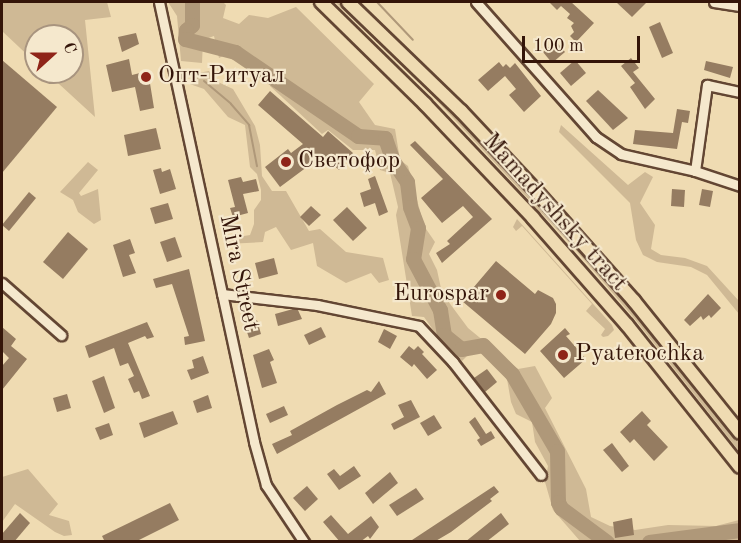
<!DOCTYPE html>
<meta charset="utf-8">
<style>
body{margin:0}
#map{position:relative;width:741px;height:543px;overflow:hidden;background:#efdbb2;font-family:"Old Standard TT",serif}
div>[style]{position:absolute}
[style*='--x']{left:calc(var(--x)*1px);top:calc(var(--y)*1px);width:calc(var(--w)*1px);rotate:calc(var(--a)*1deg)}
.green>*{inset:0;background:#cfb995}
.stream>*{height:2px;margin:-1px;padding:0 1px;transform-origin:1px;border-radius:1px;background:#af9879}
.river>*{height:15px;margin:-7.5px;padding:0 7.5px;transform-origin:7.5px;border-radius:7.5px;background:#af9879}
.building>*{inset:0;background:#957c61}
.roads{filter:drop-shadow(2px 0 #634633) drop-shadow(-2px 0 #634633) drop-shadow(0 2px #634633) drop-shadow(0 -2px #634633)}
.minor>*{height:9px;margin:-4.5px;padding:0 4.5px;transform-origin:4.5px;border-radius:4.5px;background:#f5e8cd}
.major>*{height:12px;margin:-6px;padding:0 6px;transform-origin:6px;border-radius:6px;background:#efdbb2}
.dots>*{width:16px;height:16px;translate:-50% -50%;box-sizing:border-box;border:3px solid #f5e8cd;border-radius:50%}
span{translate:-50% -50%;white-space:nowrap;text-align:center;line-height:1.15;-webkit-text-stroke:4.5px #f5e8cd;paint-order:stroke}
.poi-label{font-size:24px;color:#341509}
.left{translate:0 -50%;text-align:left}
.right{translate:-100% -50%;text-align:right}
.street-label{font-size:24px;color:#341509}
.frame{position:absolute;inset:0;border:3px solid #341509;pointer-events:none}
.north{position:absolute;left:24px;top:24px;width:60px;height:60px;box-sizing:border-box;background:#f5e8cd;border:2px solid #a8947f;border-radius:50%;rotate:69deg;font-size:16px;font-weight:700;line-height:24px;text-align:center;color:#341509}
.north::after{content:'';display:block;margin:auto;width:21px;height:27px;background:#8f2418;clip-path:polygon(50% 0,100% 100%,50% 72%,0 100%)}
.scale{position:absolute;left:522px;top:36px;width:118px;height:27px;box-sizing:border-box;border:3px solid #341509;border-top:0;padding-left:8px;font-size:18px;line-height:21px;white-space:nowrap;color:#341509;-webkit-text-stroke:4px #f5e8cd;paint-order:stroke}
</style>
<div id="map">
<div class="green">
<div style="clip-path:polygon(2px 2px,107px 2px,111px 17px,85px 20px,95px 117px,46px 72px,72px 72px,72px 36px,36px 36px,36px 63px,2px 31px)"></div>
<div style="clip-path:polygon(168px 2px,223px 2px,226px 5px,223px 18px,239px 24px,249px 15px,268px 18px,296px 7px,374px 84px,359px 102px,375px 125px,395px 129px,400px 160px,408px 166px,424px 226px,435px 242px,429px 254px,437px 270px,442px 293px,468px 328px,518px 369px,535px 366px,552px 398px,545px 408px,586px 489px,591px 517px,610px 526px,635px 530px,668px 525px,716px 526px,739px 520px,739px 541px,580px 541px,553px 510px,545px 482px,548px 466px,535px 442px,532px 422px,516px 414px,511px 402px,507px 379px,482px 350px,470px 353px,462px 361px,441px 341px,424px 317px,412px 316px,396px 215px,398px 207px,390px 173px,380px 170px,375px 150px,353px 150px,328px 130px,322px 134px,270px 86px,274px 80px,231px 52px,219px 58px,214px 36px,203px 40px,202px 63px,181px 61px,177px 16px)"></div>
<div style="clip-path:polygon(335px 2px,342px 2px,498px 156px,637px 314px,739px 443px,739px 451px,634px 318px,573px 247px,427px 90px)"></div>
<div style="clip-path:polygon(209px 71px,218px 82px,233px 89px,255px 126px,260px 145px,262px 176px,272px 191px,286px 191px,309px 231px,320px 229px,346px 252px,383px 258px,389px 280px,379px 283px,371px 273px,346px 283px,317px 266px,313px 243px,291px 250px,276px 227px,265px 232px,263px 242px,227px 244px,226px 239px,250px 235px,254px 224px,254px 210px,261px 200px,261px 190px,257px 174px,250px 167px,245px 125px,228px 117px,204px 89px,187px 83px,198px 73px)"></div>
<div style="clip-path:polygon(561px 125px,628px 185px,645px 172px,653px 177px,640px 203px,655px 225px,651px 249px,661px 255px,685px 258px,707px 266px,739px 301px,739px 314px,707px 275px,691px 267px,657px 262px,643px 255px,636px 240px,630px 203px,559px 132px)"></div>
<div style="clip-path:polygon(88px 162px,98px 170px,79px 193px,81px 196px,98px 189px,101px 220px,94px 224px,78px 212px,73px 200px,60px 192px)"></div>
<div style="clip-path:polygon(517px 219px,612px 325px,614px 330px,608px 336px,603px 337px,601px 335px,605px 329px,586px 311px,592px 304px,522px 226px,516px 231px,513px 227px)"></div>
<div style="clip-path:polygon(28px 469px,58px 504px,49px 515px,69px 521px,72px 535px,64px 536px,55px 532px,15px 504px,2px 522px,2px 477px)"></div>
</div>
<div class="stream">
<div style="--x:377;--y:2;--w:52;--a:46.5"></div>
<div style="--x:204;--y:81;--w:35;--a:40"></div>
<div style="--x:231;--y:104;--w:28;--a:49"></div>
<div style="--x:249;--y:125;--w:42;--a:79"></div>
</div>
<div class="river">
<div style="--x:192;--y:2;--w:23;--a:90"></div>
<div style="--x:192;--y:25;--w:8;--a:140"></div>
<div style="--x:186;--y:30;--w:9;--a:96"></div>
<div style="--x:185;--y:39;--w:52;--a:14.6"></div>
<div style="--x:235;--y:52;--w:149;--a:34.3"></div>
<div style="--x:358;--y:136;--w:27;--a:4"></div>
<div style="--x:385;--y:138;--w:24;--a:71"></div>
<div style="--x:393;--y:161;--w:25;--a:56"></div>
<div style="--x:407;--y:182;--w:25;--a:83"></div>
<div style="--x:410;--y:207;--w:22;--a:69"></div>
<div style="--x:418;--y:228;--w:31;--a:99"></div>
<div style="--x:413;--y:259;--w:58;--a:62.1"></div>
<div style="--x:440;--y:310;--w:25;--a:81"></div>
<div style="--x:444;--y:335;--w:22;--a:39"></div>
<div style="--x:461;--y:349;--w:22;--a:-10"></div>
<div style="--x:483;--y:345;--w:41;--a:45"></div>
<div style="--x:512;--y:374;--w:89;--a:59.7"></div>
<div style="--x:557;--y:451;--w:51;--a:88.9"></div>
<div style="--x:558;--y:502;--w:7;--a:63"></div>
<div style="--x:561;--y:508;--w:57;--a:36.5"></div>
<div style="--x:649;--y:542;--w:92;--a:-7.5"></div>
</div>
<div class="building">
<div style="clip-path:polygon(549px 2px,571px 2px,594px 23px,576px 42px,570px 36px,574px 32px,571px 26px,574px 23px,567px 18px,570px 14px,561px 6px,557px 10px)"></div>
<div style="clip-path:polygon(616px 2px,647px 2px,632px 17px)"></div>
<div style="clip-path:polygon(660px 22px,673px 53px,662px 58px,649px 27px)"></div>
<div style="clip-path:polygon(136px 33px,139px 44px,122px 52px,118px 37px)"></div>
<div style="clip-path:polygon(556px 41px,565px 52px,552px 63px,543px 52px)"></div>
<div style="clip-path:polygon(631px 58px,639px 68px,633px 72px,655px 99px,645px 109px,630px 87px,635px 83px,621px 66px)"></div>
<div style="clip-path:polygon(129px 59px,132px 75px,148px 71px,154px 108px,140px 111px,135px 87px,112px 92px,106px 65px)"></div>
<div style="clip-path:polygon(2px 60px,57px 107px,2px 173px)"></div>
<div style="clip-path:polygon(575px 60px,586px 73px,571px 86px,560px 73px)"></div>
<div style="clip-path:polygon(706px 61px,733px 67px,730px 78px,704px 70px)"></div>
<div style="clip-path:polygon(499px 62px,503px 67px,506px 64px,510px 68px,515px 63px,541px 96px,524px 112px,509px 95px,516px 89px,505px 76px,488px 91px,478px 80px)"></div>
<div style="clip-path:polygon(598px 90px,628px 118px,613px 130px,586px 101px)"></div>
<div style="clip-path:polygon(270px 91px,323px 137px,328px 131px,353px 153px,339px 170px,326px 159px,323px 161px,319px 158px,280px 187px,265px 167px,288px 149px,291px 153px,303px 144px,258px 105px)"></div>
<div style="clip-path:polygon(677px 109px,690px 111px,688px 123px,682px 122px,677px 149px,633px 144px,635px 130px,673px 133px)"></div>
<div style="clip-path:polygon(156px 128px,161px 149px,128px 156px,124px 135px)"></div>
<div style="clip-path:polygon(415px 141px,492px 219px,442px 263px,436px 253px,450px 244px,447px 241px,473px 217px,463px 206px,442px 223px,421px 198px,443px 179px,410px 145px)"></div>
<div style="clip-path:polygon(161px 168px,162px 172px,170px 169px,176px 189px,160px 194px,153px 170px)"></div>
<div style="clip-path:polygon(375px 176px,388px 212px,379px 216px,375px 203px,364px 207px,360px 193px,371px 189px,368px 179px)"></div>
<div style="clip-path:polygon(241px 177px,243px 182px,256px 179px,259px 191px,243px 194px,248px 213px,233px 217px,230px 208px,235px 207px,228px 180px)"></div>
<div style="clip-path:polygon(672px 189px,685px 190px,684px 207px,671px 206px)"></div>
<div style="clip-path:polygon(702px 189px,713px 191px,710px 207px,699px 205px)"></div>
<div style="clip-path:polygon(29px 192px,36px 198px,9px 231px,2px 225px)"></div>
<div style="clip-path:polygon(168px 203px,173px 219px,155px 224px,150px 208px)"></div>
<div style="clip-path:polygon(311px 206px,321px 215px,309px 226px,300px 217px)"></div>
<div style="clip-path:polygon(347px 207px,367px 228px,353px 241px,333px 220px)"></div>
<div style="clip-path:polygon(68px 232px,88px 249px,63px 279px,43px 262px)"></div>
<div style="clip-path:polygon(175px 237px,182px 257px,167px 262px,160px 242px)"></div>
<div style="clip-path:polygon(130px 239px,135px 253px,129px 255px,136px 273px,123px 277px,113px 245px)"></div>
<div style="clip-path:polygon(274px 258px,278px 274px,259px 279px,255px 263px)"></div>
<div style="clip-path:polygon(496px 261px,535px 294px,538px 290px,553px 298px,556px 304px,556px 313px,551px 324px,525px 354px,462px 301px)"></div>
<div style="clip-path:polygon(189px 269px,205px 341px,185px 345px,184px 337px,189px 336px,172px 284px,156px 288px,153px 279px)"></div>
<div style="clip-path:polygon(708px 294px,721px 308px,711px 318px,709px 315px,703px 320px,701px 316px,690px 326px,684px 320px)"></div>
<div style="clip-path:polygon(293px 309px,298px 310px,302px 319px,278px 326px,275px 314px)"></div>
<div style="clip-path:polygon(257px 320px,261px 334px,249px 338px,244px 323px)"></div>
<div style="clip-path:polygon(147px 322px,154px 337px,147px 339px,145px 336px,128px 343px,150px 396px,142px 399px,139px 391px,134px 393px,128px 379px,134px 376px,128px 363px,120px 366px,114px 348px,89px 358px,85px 346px)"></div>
<div style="clip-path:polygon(2px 327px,16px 339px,11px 346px,27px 359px,2px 390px,2px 366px,9px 358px,2px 351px)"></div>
<div style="clip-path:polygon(321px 327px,326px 337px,309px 345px,304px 335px)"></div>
<div style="clip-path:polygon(565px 328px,570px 334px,566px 336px,586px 359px,564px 378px,540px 351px)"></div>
<div style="clip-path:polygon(384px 329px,397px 336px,390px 349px,378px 342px)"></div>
<div style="clip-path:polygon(409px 346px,414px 350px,418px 346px,424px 352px,422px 354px,437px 370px,427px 379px,414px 364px,412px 367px,400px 357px)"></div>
<div style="clip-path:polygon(269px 349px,274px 360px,270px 362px,277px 383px,262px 388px,253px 355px)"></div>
<div style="clip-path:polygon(203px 356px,209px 373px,191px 380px,187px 370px,194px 368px,192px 360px)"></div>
<div style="clip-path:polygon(487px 369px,497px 382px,485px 392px,474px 378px)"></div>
<div style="clip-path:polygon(104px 376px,115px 408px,104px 413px,92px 381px)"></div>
<div style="clip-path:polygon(379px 381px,386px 394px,277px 454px,272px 444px,292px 435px,290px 431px,337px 405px,367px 390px,371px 392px)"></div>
<div style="clip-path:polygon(67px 394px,71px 408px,57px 412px,53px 398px)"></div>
<div style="clip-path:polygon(208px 395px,212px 408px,197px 413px,193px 401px)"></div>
<div style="clip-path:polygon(411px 400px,420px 417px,394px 430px,391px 424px,404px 417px,398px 405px)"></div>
<div style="clip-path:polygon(284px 406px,288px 415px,270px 423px,266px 414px)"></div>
<div style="clip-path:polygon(173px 411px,178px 424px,144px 438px,139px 423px)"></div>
<div style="clip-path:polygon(642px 411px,651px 421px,647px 425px,668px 447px,654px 461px,634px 439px,630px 443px,620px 432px)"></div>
<div style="clip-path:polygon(434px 415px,442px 428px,428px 436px,420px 423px)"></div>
<div style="clip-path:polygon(475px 417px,486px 434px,491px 431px,495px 438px,481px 446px,477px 440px,480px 438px,469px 422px)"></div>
<div style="clip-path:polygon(109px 423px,113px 435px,100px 440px,95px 428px)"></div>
<div style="clip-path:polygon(612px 443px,629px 466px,622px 472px,603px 450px)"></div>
<div style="clip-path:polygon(354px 466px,361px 476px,339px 490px,327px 474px,334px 469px,340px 476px)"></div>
<div style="clip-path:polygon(390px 472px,398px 483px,373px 504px,365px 493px)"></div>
<div style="clip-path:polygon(307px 486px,318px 499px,305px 511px,293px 498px)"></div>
<div style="clip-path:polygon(494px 486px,499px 492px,490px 499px,492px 501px,451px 532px,434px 542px,409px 542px)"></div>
<div style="clip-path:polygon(416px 488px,424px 499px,397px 516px,389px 505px)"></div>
<div style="clip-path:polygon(170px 503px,179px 520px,135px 542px,105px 542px,102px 536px)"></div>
<div style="clip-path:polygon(20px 513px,30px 523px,14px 542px,2px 542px,2px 534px)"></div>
<div style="clip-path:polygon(501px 513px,509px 524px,486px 542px,465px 542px)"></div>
<div style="clip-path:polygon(331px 515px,348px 534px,371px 516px,379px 527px,370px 539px,368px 536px,360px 542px,340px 542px,323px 522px)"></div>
<div style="clip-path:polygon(632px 518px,634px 535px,615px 538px,613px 522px)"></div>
</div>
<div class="roads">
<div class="minor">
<div style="--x:159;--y:2;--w:450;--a:77.8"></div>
<div style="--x:254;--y:442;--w:45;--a:74.4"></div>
<div style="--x:266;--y:485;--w:69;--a:56.3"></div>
<div style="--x:476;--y:2;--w:181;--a:48.4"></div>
<div style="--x:596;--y:137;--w:30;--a:34"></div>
<div style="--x:621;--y:154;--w:76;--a:12.9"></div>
<div style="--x:695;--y:171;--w:47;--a:18.4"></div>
<div style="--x:714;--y:2;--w:26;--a:9"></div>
<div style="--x:695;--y:171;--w:87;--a:-82.1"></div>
<div style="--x:707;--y:85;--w:34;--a:12"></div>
<div style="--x:2;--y:283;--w:79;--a:41.4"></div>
<div style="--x:222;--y:294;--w:96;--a:6.6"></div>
<div style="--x:317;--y:305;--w:104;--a:11.6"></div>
<div style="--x:419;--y:326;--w:50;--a:46.6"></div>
<div style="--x:453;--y:362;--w:143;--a:52.1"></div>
</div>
<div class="major">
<div style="--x:321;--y:2;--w:146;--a:44.4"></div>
<div style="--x:425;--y:104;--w:157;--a:46.5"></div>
<div style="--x:533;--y:218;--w:142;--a:48.7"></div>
<div style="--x:627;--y:325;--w:181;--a:51.5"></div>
<div style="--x:348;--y:2;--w:157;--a:44"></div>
<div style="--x:461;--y:111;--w:111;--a:46.8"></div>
<div style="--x:537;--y:192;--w:146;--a:48.3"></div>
<div style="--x:634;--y:301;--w:169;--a:51.2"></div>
</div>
</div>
<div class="dots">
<div style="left:146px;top:77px;background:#8f2418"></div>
<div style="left:286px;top:162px;background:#8f2418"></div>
<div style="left:501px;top:295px;background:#8f2418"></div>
<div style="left:563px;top:355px;background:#8f2418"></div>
</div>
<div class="poi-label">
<span class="left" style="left:158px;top:77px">Опт-Ритуал</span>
<span class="left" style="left:298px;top:162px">Светофор</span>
<span class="right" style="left:489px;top:295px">Eurospar</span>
<span class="left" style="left:575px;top:355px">Pyaterochka</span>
</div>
<div class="street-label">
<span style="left:554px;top:213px;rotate:48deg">Mamadyshsky tract</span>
<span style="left:238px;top:273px;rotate:78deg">Mira Street</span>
</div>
<div class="frame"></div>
<div class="north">С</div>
<div class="scale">100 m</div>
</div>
